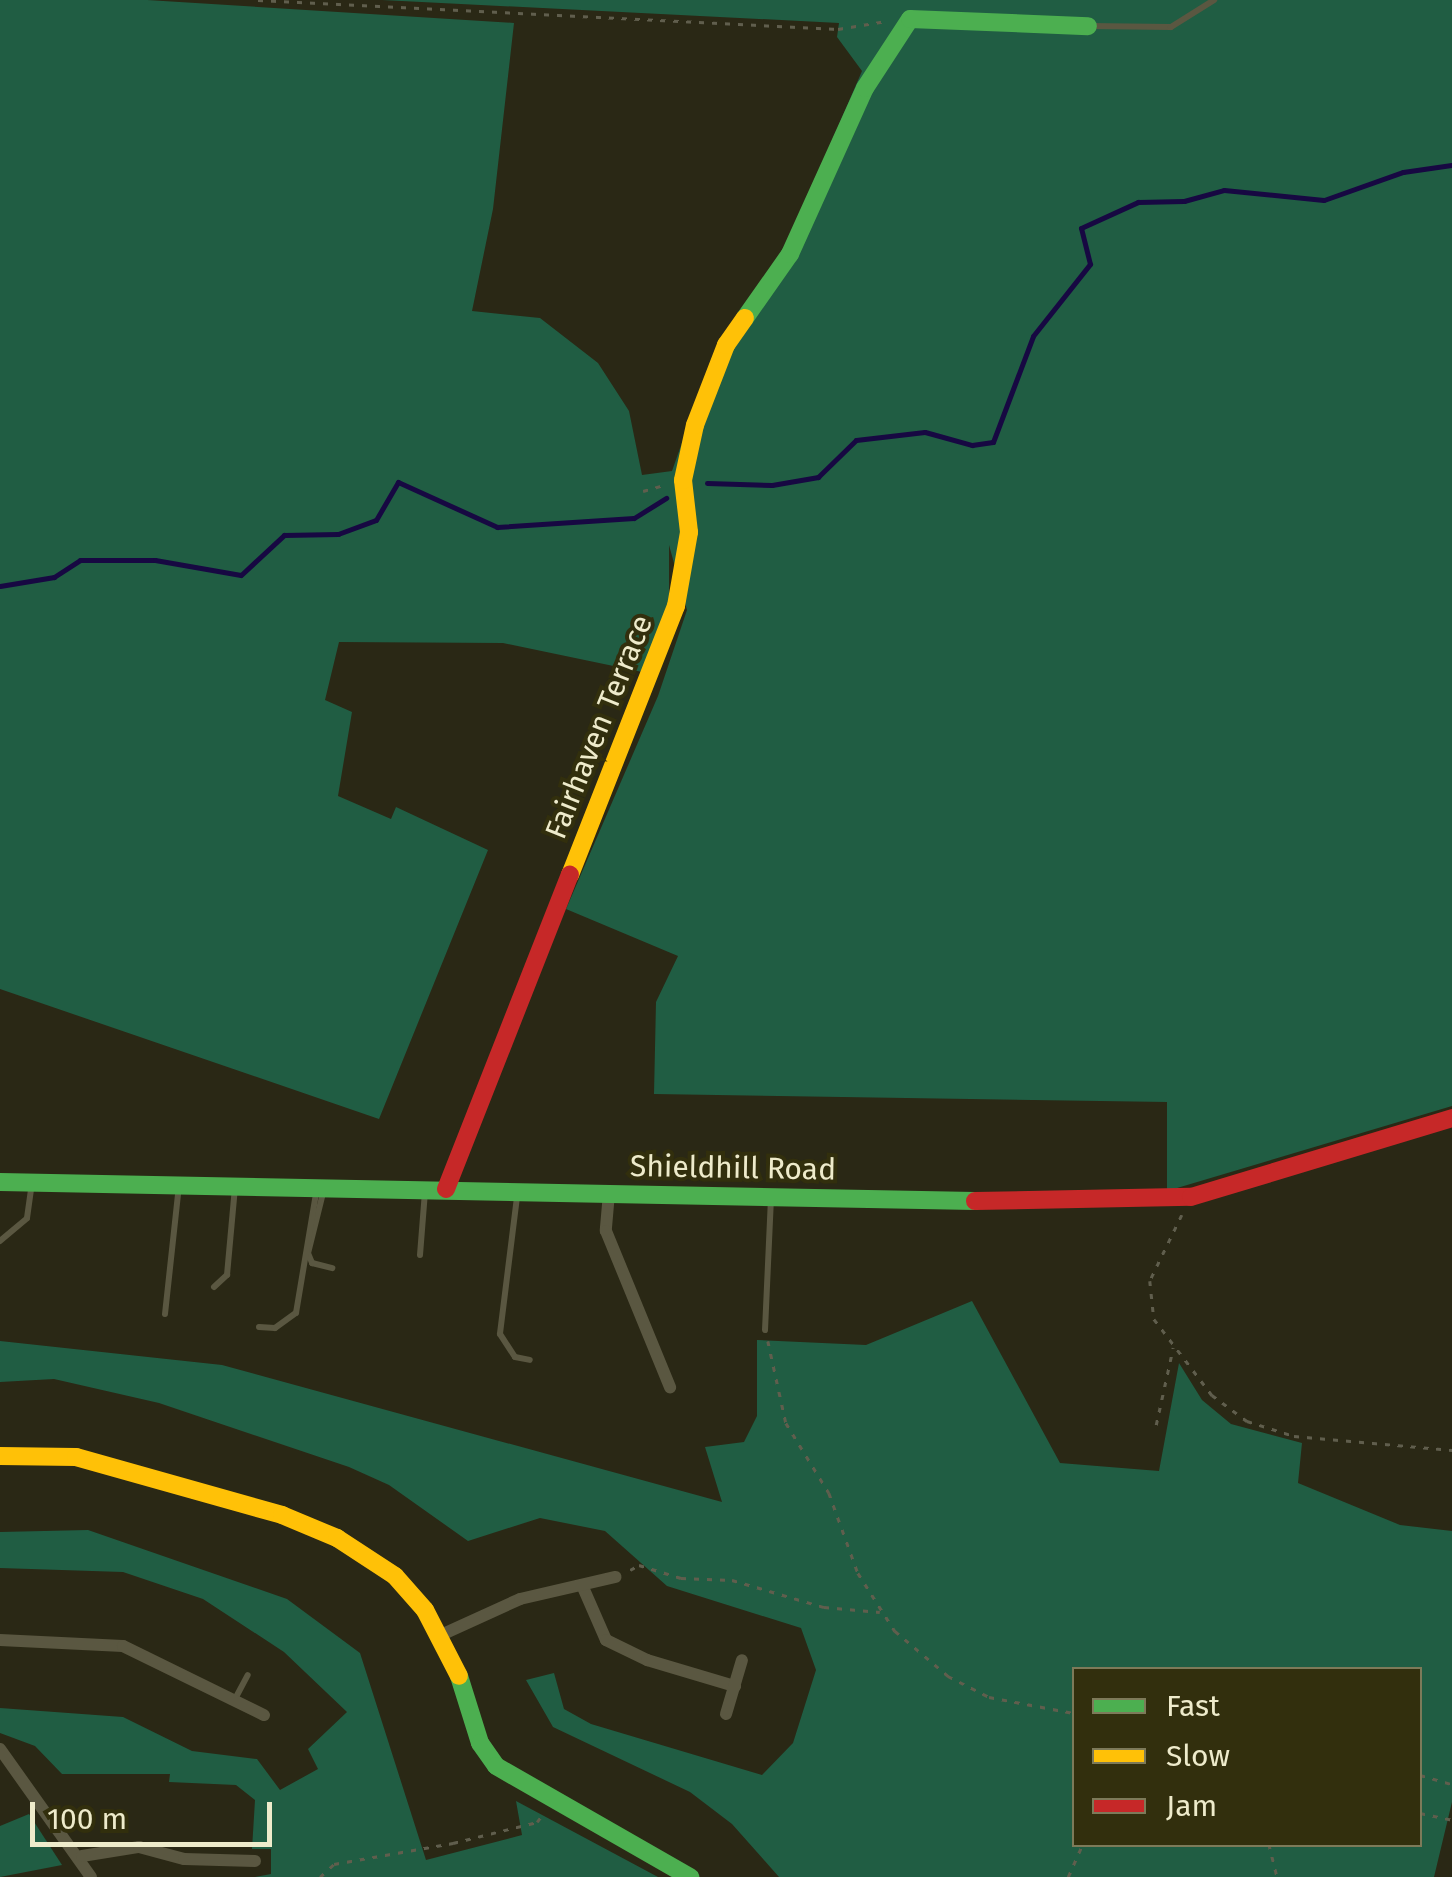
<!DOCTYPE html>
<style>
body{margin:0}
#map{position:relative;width:1452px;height:1877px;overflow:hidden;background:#2a2815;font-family:"Fira Sans",sans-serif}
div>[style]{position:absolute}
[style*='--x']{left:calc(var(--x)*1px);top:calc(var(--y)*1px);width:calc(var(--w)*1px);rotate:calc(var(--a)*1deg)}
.green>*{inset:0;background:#205d43}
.stream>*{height:5px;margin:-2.5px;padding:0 2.5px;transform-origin:2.5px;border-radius:2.5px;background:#170842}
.path>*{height:2.5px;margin-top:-1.25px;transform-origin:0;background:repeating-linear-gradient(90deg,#605e4d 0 5px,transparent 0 13px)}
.lane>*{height:6px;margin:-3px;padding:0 3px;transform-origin:3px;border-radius:3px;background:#5a5741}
.street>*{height:12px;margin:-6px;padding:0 6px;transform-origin:6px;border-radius:6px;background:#5a5741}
.fast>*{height:18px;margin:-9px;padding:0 9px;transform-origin:9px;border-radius:9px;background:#4caf50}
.slow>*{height:18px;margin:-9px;padding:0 9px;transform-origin:9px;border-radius:9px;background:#ffc107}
.jam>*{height:18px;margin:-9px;padding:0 9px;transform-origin:9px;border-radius:9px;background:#c62828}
span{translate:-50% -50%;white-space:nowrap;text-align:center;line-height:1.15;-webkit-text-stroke:8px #322f0d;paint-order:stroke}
.street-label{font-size:30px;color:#eeebcb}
.legend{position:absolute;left:1072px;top:1667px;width:350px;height:180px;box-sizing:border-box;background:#322f0d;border:2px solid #7d7a59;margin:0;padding:12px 18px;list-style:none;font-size:30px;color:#eeebcb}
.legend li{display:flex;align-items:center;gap:20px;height:50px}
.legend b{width:50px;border:2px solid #7d7a59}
.scale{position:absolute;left:30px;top:1802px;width:242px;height:45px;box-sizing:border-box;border:5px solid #eeebcb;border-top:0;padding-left:12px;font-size:30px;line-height:35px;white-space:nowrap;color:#eeebcb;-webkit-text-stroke:8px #322f0d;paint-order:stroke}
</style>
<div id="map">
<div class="green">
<div style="clip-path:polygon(0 0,147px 0,514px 23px,493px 209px,472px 311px,540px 318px,598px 363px,629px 411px,642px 475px,672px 471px,690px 420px,783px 254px,862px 71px,837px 37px,839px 23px,382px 0,1452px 0,1452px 1106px,1167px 1191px,1167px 1102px,654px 1094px,656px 1002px,678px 956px,566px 909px,658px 696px,687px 610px,669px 545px,669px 599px,647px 673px,503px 643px,339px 642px,325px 700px,352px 712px,338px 796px,391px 819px,396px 807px,488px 850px,379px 1119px,0 989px)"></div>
<div style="clip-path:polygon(evenodd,972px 1301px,1060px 1463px,1159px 1471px,1179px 1363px,1202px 1400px,1231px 1424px,1302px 1443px,1298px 1483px,1400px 1525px,1452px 1531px,1452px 1802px,1434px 1877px,779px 1877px,732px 1824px,690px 1792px,553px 1727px,526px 1680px,554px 1673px,564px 1709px,591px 1724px,762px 1775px,793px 1743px,816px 1670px,801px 1628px,667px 1586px,605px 1531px,540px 1518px,468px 1541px,389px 1485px,349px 1467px,159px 1403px,54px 1379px,0 1382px,0 1341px,222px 1365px,722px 1502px,705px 1447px,744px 1442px,757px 1416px,757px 1340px,866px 1345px,972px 1301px,1074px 1670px,1420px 1670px,1420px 1844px,1074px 1844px,1074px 1670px)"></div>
<div style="clip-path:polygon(88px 1530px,287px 1599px,360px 1653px,426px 1860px,522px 1835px,516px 1801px,658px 1877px,255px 1877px,271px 1874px,271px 1849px,252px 1849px,255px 1800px,236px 1785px,169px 1782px,170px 1774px,62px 1774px,35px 1746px,0 1733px,0 1708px,123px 1717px,192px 1751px,257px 1759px,280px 1790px,318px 1769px,308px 1749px,347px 1712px,284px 1652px,203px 1599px,123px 1572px,0 1568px,0 1532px)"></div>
<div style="clip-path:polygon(29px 1814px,62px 1865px,0 1877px,0 1826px)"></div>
</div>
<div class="stream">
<div style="--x:707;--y:483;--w:65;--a:1.8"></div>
<div style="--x:772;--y:485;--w:47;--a:-9.9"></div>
<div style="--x:818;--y:477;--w:53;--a:-44.2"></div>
<div style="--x:856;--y:440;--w:69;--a:-6.6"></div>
<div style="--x:925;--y:432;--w:49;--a:15.5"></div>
<div style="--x:972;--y:445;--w:21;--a:-8"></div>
<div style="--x:993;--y:442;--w:113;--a:-69.3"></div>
<div style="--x:1033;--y:336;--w:92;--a:-51.6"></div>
<div style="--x:1090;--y:264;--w:37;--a:-104"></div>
<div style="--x:1081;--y:228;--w:63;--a:-24.5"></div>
<div style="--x:1138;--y:202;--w:46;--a:-1.2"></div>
<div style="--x:1184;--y:201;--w:41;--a:-15.4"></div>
<div style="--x:1224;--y:190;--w:100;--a:5.7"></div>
<div style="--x:1324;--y:200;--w:84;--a:-19.5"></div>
<div style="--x:1403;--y:172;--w:49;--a:-8.1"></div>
<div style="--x:0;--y:586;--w:55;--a:-9.5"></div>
<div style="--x:54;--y:577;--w:31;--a:-33"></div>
<div style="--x:80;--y:560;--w:75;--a:0"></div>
<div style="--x:155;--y:560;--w:87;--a:9.9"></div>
<div style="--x:241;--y:575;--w:59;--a:-42.9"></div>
<div style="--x:284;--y:535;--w:54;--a:-1.1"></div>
<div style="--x:338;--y:534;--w:40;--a:-20.2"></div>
<div style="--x:376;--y:520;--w:44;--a:-59.9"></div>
<div style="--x:398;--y:482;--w:109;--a:24.4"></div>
<div style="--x:497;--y:527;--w:137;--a:-3.8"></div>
<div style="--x:634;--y:518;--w:38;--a:-32"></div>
</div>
<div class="path">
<div style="--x:258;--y:0;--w:581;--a:2.86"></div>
<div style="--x:838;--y:29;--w:49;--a:-9.5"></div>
<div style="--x:643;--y:491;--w:25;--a:-16"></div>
<div style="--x:1182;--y:1215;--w:73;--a:115.9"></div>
<div style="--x:1150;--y:1281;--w:38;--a:84"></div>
<div style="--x:1154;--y:1319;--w:96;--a:52.7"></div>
<div style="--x:1212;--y:1395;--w:44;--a:36.6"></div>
<div style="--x:1247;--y:1421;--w:49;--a:17.7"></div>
<div style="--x:1294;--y:1436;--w:159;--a:5.1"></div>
<div style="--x:768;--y:1341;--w:84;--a:77.6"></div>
<div style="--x:786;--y:1423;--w:82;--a:58.4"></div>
<div style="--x:829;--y:1493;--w:85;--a:70.1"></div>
<div style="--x:858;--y:1573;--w:69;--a:57.5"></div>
<div style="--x:895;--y:1631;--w:70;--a:40.3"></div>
<div style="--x:948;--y:1676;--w:46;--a:27.1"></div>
<div style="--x:989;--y:1697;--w:86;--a:10.7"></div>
<div style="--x:1156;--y:1425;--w:79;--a:-77.6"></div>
<div style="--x:630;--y:1570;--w:10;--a:-29"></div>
<div style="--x:639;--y:1565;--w:44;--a:17.2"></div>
<div style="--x:681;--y:1578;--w:51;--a:2.2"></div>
<div style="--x:732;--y:1580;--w:96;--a:16.4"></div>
<div style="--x:824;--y:1607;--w:56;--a:5.1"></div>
<div style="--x:1420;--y:1775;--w:33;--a:16"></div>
<div style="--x:1420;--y:1813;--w:33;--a:12"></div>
<div style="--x:1269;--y:1844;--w:34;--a:76"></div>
<div style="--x:320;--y:1877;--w:19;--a:-43"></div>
<div style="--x:334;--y:1864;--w:121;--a:-10"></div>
<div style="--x:453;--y:1843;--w:87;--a:-14"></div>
<div style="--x:537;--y:1822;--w:10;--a:-53"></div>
<div style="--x:1068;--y:1877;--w:36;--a:-66"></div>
</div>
<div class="lane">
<div style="--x:1089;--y:26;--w:82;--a:0.7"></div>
<div style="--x:1171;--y:27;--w:51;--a:-32.1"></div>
<div style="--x:323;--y:1193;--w:62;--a:104"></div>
<div style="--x:308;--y:1253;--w:11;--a:68"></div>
<div style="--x:312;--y:1263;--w:21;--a:14"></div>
<div style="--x:517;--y:1197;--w:138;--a:97.1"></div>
<div style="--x:500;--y:1334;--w:27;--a:57"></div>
<div style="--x:515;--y:1357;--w:15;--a:11"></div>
<div style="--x:0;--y:1241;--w:35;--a:-40"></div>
<div style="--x:27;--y:1218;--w:35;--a:-82"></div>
<div style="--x:420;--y:1255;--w:64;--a:-85.5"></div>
<div style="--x:214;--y:1287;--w:18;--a:-43"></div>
<div style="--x:227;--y:1275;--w:88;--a:-84.8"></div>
<div style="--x:165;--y:1314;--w:129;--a:-83.8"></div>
<div style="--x:259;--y:1327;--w:16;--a:4"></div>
<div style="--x:275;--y:1328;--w:26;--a:-36"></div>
<div style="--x:296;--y:1313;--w:122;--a:-80.5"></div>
<div style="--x:765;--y:1330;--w:132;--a:-87.4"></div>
<div style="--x:235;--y:1699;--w:27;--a:-62"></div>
</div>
<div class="street">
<div style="--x:609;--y:1193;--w:38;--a:95"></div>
<div style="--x:606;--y:1231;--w:169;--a:67.7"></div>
<div style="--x:582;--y:1585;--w:60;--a:66.4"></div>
<div style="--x:606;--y:1640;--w:46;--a:26"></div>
<div style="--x:647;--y:1660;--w:92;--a:16.5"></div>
<div style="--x:441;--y:1635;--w:87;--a:-24.5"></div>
<div style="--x:520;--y:1599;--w:98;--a:-13"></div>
<div style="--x:0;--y:1640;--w:123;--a:2.8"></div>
<div style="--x:123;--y:1646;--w:157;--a:26.1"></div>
<div style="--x:726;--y:1714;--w:56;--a:-73.5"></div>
<div style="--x:0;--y:1749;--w:157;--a:54.6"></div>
<div style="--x:82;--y:1856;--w:58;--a:-9"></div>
<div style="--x:139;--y:1847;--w:47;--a:14.9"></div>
<div style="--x:184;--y:1859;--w:71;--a:1.6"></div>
</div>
<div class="fast">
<div style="--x:745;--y:318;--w:78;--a:-54.9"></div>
<div style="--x:790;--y:254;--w:182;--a:-65.7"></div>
<div style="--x:865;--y:88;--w:82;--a:-56.9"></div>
<div style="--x:910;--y:19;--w:178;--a:2.3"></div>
<div style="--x:0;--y:1182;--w:975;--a:1.12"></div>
<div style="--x:459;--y:1676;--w:70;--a:72.6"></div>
<div style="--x:480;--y:1743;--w:28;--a:55"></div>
<div style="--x:496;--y:1766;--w:224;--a:29.8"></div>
</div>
<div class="slow">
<div style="--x:570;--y:875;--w:289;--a:-68.5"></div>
<div style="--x:676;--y:606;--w:75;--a:-80"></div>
<div style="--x:689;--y:532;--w:52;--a:-96.6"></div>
<div style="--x:683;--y:480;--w:56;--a:-77.7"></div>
<div style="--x:695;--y:425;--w:86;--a:-68.8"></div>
<div style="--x:726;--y:345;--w:33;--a:-55"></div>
<div style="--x:0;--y:1456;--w:76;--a:0.8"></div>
<div style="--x:76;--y:1457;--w:214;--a:15.7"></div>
<div style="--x:282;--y:1515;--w:60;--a:22.7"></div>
<div style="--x:337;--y:1538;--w:69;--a:33.2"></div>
<div style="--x:395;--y:1576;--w:45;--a:48.6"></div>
<div style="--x:425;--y:1610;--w:74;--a:62.7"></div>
</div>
<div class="jam">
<div style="--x:446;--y:1189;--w:338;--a:-68.5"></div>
<div style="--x:975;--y:1201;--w:216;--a:-1.1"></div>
<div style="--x:1191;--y:1197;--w:273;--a:-16.8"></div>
</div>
<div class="street-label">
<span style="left:599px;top:727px;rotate:-68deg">Fairhaven Terrace</span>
<span style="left:733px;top:1168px;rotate:1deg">Shieldhill Road</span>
</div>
<ul class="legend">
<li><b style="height:12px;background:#4caf50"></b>Fast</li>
<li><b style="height:12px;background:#ffc107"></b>Slow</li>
<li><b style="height:12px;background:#c62828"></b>Jam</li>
</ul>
<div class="scale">100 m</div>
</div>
